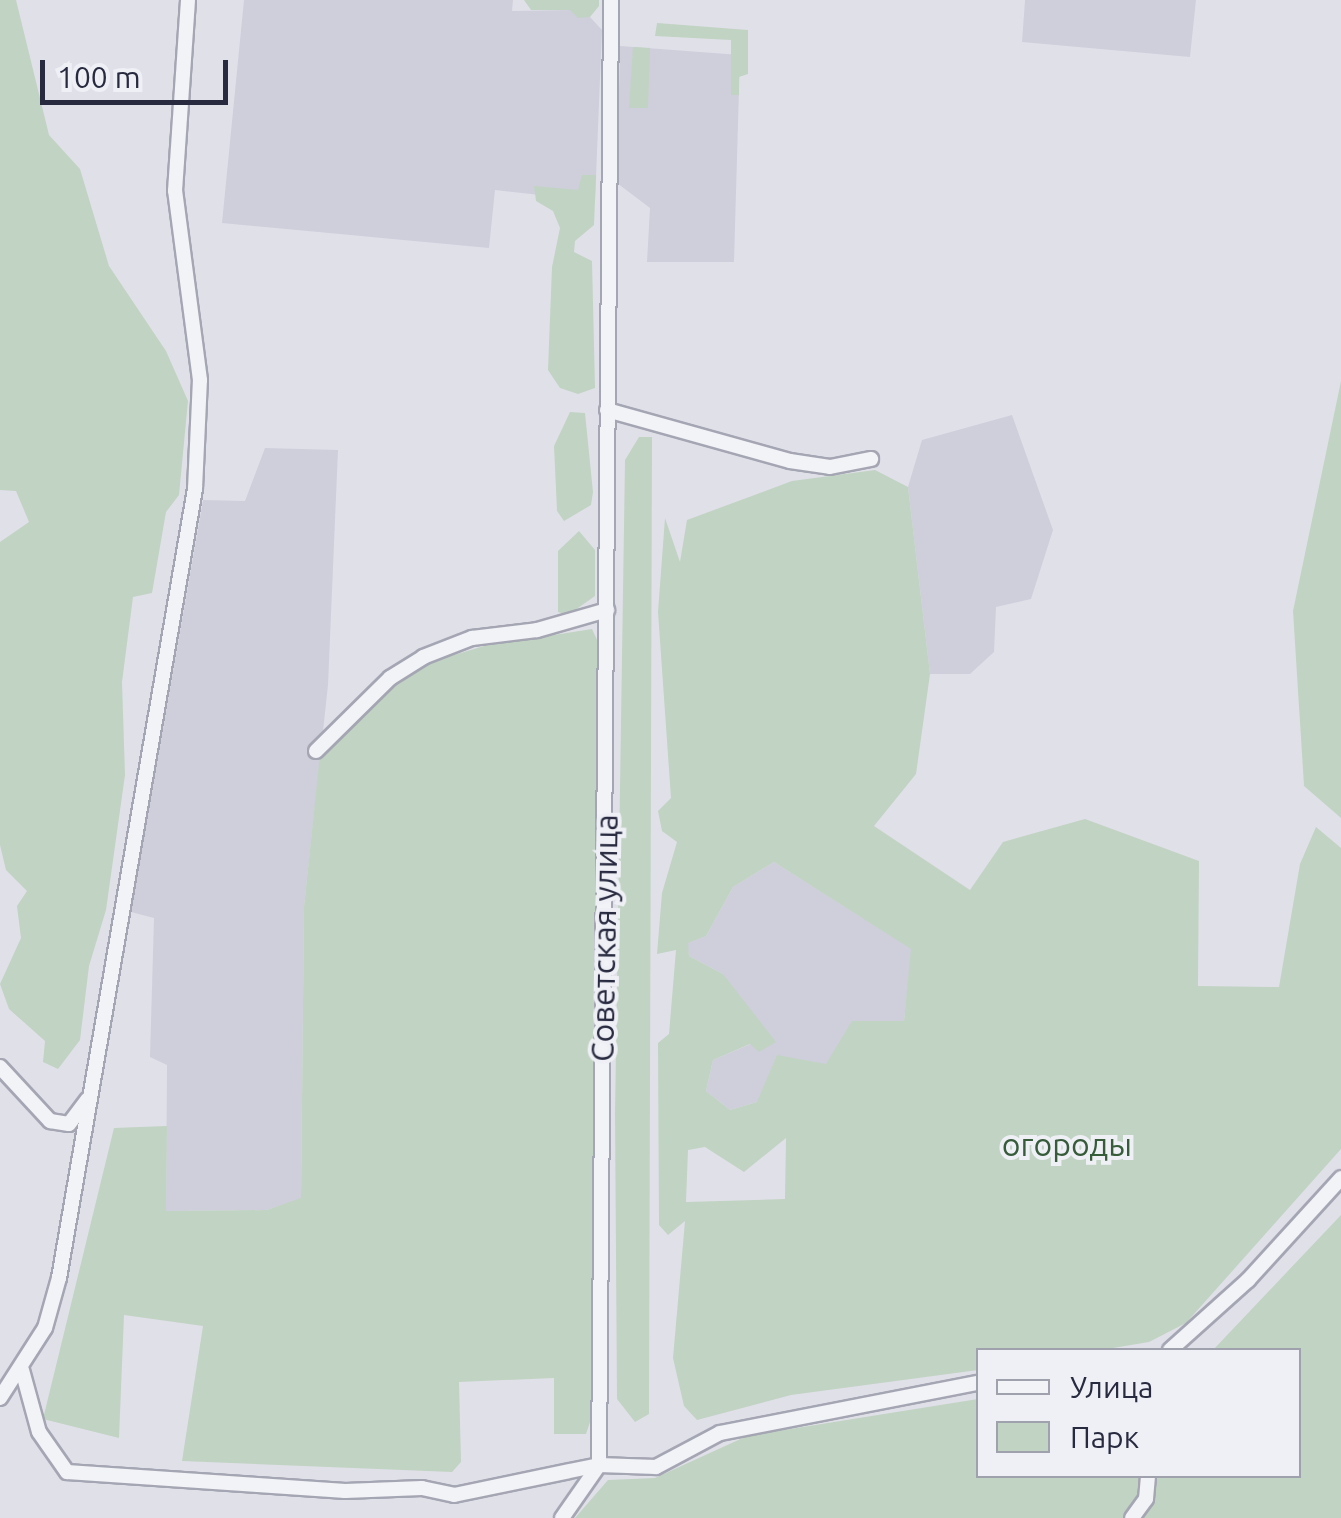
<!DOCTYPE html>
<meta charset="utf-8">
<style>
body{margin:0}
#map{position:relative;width:1341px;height:1518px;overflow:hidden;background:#e0e0e9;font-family:Ubuntu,sans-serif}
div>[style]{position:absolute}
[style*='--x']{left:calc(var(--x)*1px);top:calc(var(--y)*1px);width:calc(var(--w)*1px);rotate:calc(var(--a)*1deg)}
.built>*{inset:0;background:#cecfdb}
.green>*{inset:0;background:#c1d3c2}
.roads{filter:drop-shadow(2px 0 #a5a6b3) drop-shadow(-2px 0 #a5a6b3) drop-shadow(0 2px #a5a6b3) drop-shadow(0 -2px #a5a6b3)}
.minor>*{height:14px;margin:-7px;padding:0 7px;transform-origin:7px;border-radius:7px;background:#f2f3f7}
span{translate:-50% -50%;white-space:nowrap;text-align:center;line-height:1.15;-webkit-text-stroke:8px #eff0f6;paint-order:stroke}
.street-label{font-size:32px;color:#282a40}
.park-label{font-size:32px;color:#365c3a}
.legend{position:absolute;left:976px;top:1348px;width:325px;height:130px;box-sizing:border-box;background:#eff0f6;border:2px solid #9fa1ad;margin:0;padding:12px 18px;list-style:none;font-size:30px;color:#282a40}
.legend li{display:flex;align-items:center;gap:20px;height:50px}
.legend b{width:50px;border:2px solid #9fa1ad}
.scale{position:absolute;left:40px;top:60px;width:188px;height:45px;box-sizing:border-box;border:5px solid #282a40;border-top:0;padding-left:12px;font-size:30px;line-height:35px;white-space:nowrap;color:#282a40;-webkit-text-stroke:8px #eff0f6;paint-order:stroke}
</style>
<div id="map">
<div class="built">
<div style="clip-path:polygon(244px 0,513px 0,512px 11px,571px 10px,590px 17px,602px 30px,595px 201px,495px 190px,489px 248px,222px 223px)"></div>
<div style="clip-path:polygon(1025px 0,1196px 0,1190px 57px,1022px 42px)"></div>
<div style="clip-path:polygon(620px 46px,740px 55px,734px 262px,647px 262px,650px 208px,617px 183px)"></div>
<div style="clip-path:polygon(1012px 415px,1053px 530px,1031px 599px,996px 607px,994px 652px,970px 674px,930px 674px,908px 487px,922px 440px)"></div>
<div style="clip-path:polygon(265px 448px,338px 450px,328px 685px,304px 907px,301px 1199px,267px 1210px,166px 1211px,167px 1065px,150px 1057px,154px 918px,131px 912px,203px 500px,245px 501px)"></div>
<div style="clip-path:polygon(774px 862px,912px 949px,904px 1021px,757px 1102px,730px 1110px,706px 1091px,713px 1060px,751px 1044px,723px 974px,689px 956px,687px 943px,706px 936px,733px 887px)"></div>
</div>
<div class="green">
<div style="clip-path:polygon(0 0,16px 0,49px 135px,80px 169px,109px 266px,166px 351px,188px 401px,179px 495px,166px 512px,152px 593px,133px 597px,122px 682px,125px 775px,106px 910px,89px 966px,80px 1040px,58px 1069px,43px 1062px,45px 1041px,9px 1009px,0 984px,21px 938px,17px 906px,27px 891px,6px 870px,0 845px,0 542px,29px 522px,16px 491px,0 490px)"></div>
<div style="clip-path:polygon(524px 0,599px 0,599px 6px,590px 17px,578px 18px,570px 10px,531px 10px)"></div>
<div style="clip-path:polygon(657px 23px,748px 30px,748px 74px,739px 77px,739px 95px,731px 95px,731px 40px,655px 36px)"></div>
<div style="clip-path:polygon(633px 47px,650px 48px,648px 108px,629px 108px)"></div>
<div style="clip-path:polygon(582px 175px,596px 175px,594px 225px,575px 241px,574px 252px,592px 261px,595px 388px,578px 394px,560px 388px,548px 370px,552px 267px,560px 228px,553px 211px,536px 201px,534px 186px,578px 190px)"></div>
<div style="clip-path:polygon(1341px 381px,1341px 818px,1304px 786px,1293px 611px)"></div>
<div style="clip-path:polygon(570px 412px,585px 413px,593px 492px,591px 505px,564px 521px,557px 511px,554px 446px)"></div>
<div style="clip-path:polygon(639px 437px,652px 437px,649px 1414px,635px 1422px,617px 1399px,615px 1113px,625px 460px)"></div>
<div style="clip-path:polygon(evenodd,875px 470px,908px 487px,930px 674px,916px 774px,874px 826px,970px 890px,1003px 842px,1085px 819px,1199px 861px,1198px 986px,1279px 987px,1300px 864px,1316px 827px,1341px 848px,1341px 1149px,1186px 1323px,1149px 1342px,1101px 1350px,978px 1350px,978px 1370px,791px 1395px,697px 1420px,684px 1406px,673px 1358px,685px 1221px,668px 1235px,659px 1225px,658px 1043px,669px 1034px,676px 950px,657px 954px,662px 893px,677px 842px,662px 831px,658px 811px,671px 798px,658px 612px,665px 518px,680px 562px,687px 520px,792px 481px,875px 470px,774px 862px,911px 949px,904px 1021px,852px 1021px,826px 1064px,777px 1055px,757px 1102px,730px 1110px,706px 1091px,713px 1060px,750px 1044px,759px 1052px,776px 1042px,723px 974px,689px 956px,688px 943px,706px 936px,733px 887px,774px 862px,875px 470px,786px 1138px,785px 1199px,686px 1202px,688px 1150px,705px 1147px,744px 1172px,786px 1138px)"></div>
<div style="clip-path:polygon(579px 531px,595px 550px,595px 596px,568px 615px,558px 612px,558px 551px)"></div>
<div style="clip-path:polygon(592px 629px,598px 642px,591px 1419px,586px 1434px,554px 1434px,554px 1378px,459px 1382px,461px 1462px,452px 1472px,182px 1461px,203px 1326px,124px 1315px,119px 1438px,43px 1419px,114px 1128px,167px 1126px,166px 1211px,267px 1210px,301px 1198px,304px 907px,320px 754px,371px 703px,431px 662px,484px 646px)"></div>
<div style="clip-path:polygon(1341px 1215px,1341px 1518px,575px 1518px,608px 1480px,655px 1478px,747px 1436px,978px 1399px,978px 1476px,1298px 1476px,1298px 1350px,1213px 1350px)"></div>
</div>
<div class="roads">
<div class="minor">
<div style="--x:607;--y:410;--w:190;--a:15.6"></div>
<div style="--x:790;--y:461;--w:40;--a:8.5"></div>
<div style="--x:830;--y:467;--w:42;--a:-11"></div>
<div style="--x:316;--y:751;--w:104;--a:-44.6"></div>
<div style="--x:390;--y:678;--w:39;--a:-32"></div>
<div style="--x:423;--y:657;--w:53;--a:-21.2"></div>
<div style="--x:472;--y:638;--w:65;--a:-7"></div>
<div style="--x:537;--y:630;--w:73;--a:-15.9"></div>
<div style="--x:0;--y:1067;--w:74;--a:47.2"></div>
<div style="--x:50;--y:1121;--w:19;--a:9"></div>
<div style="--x:69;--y:1124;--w:31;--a:-53"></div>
<div style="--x:1170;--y:1350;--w:105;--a:-41.9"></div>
<div style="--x:1248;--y:1280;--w:138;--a:-47.6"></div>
<div style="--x:22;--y:1370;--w:64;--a:74.7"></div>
<div style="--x:39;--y:1432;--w:49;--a:55"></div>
<div style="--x:67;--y:1472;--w:279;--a:3.9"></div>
<div style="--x:345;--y:1491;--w:77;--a:-2.2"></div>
<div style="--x:422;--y:1488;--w:33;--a:12"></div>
<div style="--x:454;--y:1495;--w:148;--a:-11.7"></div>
<div style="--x:599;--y:1465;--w:57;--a:2"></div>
<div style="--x:656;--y:1467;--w:72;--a:-28"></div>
<div style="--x:720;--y:1433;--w:263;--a:-11"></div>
<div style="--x:0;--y:1398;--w:83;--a:-57.3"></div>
<div style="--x:45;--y:1328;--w:52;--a:-74.4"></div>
<div style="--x:59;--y:1278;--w:801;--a:-80.22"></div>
<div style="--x:195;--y:489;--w:109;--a:-87.4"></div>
<div style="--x:200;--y:380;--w:191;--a:-97.5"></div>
<div style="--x:175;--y:191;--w:191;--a:-86.1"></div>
<div style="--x:599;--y:1465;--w:1465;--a:-89.53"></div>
<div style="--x:562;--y:1518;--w:65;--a:-55.1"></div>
<div style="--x:1132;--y:1518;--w:24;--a:-54"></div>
<div style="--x:1146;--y:1499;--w:23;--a:-85"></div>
</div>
</div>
<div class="street-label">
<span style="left:604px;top:938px;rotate:-89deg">Советская улица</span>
</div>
<div class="park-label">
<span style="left:1067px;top:1144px">огороды</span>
</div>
<ul class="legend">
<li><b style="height:12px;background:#f2f3f7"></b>Улица</li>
<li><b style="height:28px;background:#c1d3c2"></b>Парк</li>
</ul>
<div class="scale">100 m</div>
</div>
